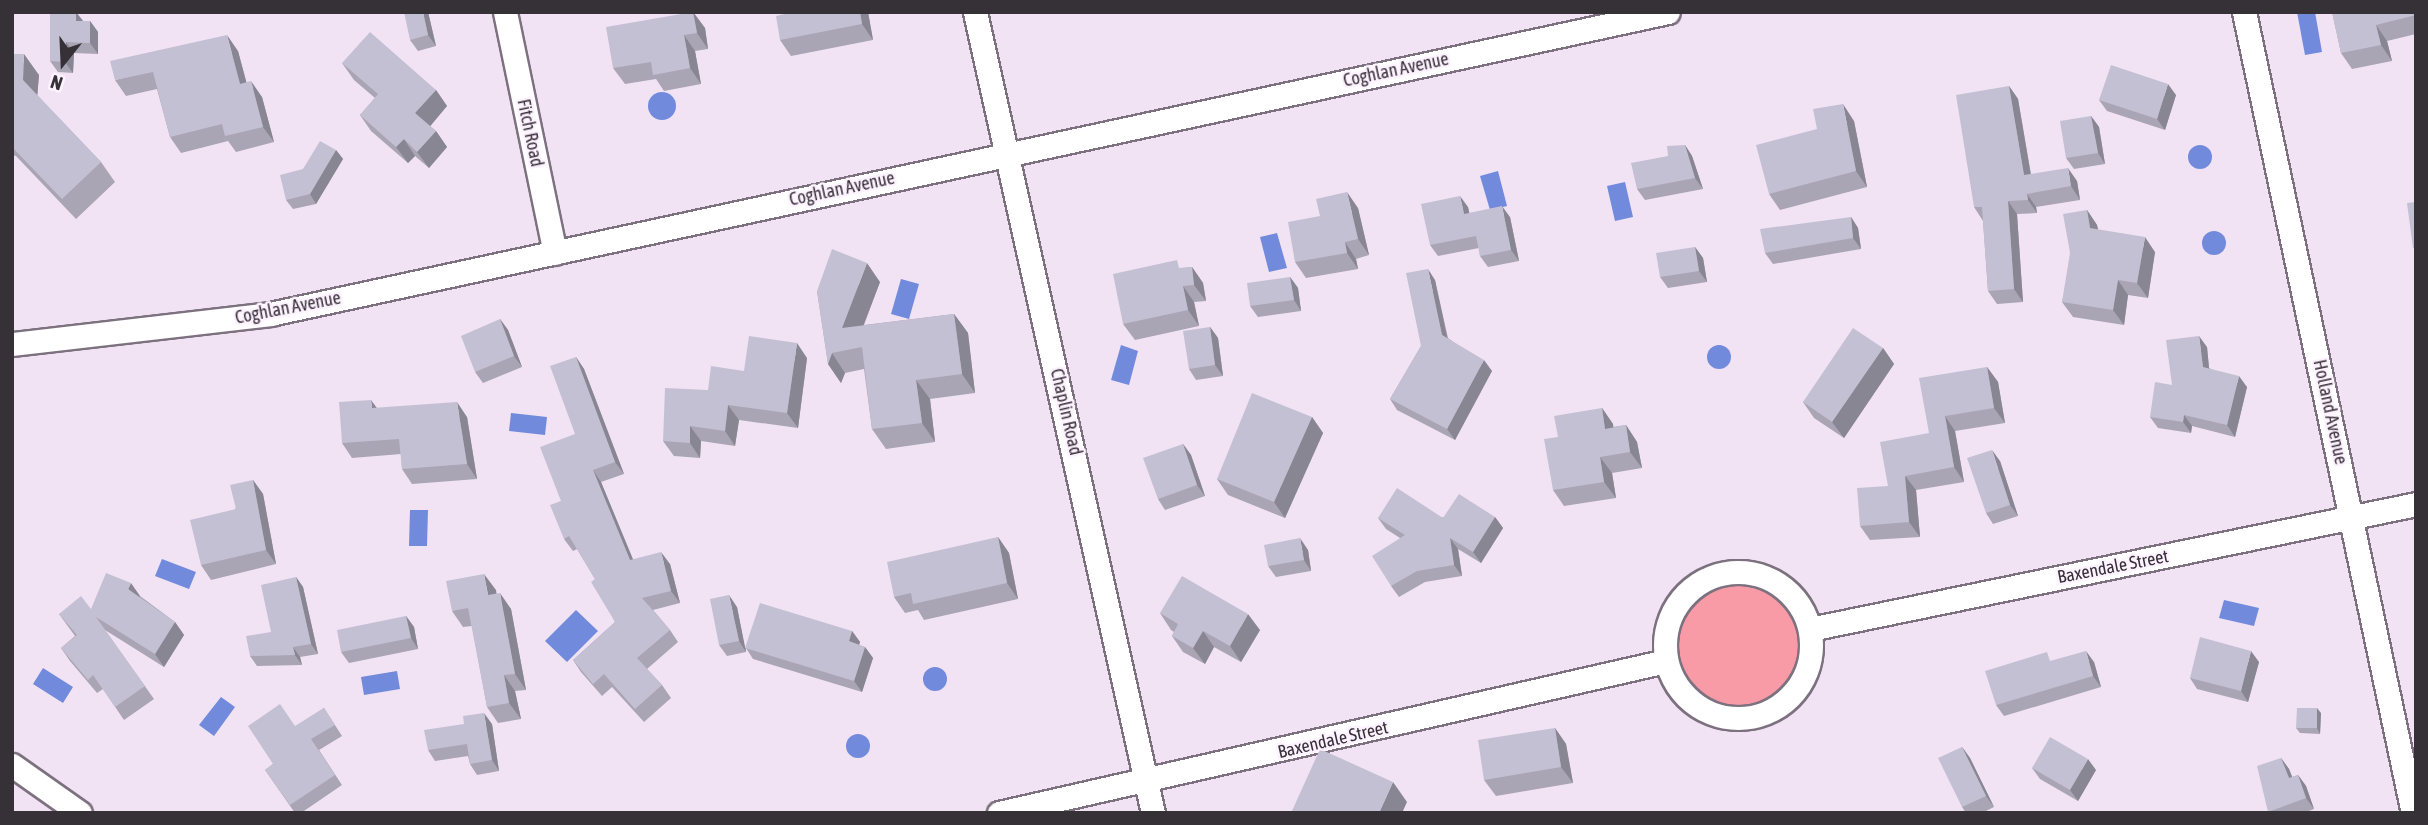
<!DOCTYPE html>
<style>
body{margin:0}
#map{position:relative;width:2428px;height:825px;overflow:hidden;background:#f1e3f4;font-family:"Asap Condensed",sans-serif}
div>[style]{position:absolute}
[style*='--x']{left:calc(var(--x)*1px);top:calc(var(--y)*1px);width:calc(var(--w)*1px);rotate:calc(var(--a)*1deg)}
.green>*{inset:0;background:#f89ba7}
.round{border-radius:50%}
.water>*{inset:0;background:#718adb}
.roads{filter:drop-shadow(2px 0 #7d717f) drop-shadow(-2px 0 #7d717f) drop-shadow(0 2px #7d717f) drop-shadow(0 -2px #7d717f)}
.minor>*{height:23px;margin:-11.5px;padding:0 11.5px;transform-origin:11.5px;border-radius:11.5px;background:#fff}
.minor>.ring{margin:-11.5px;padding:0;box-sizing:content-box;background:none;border:23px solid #fff;border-radius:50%}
.wall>*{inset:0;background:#a9a5b5}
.shaded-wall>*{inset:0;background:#898694}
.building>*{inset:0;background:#c4c0d3}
span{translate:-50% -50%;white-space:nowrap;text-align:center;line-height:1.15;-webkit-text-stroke:5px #fdf2ff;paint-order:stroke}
.street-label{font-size:18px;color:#363037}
.frame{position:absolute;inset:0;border:14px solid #363037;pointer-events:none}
.north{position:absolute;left:28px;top:28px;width:70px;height:70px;-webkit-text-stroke:5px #fdf2ff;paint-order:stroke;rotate:198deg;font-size:19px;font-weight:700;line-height:28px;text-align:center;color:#363037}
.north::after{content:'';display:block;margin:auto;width:24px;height:32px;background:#363037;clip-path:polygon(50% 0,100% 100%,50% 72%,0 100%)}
</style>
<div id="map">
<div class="green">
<div class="round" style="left:1665px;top:572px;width:146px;height:146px"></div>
</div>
<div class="water">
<div style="clip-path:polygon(2297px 12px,2315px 12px,2322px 52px,2305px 55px)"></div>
<div class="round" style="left:648px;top:92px;width:28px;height:28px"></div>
<div class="round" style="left:2188px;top:145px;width:24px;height:24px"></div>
<div style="clip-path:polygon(1498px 171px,1507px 206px,1490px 210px,1480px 176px)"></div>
<div style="clip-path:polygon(1625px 182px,1633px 217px,1615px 221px,1607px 186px)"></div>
<div class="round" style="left:2202px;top:231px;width:24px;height:24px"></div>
<div style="clip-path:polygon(1277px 233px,1287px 268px,1269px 272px,1260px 237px)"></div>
<div style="clip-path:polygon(901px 279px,919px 284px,909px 319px,891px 314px)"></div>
<div style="clip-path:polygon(1121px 345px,1138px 351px,1129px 385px,1111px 380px)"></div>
<div class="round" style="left:1707px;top:345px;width:24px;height:24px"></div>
<div style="clip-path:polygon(511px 413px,547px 417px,545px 435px,509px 431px)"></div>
<div style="clip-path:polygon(410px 510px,428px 510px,427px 546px,409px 546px)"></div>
<div style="clip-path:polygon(162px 559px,196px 572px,189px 589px,155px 576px)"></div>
<div style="clip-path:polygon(2224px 600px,2259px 608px,2254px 626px,2219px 618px)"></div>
<div style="clip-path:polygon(576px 610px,598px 631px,567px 662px,545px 641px)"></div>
<div class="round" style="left:923px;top:667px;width:24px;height:24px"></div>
<div style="clip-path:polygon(43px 668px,73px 687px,63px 703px,33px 684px)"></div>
<div style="clip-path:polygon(397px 671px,400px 689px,364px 695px,361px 677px)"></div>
<div style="clip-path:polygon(221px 697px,235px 707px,214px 736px,199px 725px)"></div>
<div class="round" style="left:846px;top:734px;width:24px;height:24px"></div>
</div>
<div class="roads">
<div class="minor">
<div style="--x:505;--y:12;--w:246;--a:78.3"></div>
<div style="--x:975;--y:12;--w:821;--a:77.47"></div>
<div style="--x:2244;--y:12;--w:819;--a:78.09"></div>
<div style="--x:12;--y:344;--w:260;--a:-6.6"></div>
<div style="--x:270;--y:314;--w:1430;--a:-12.19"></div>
<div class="ring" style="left:1665px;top:572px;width:123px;height:123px"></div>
<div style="--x:1810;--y:629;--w:619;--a:-11.65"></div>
<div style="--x:12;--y:765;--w:83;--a:35.2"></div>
<div style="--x:999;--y:813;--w:684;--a:-12.84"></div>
</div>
</div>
<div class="wall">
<div style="clip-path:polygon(428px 12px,436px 46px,418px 51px,410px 40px)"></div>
<div style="clip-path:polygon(693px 12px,705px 28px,708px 49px,695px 51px,701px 84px,664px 91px,656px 79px,625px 84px,613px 68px)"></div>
<div style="clip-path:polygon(793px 12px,868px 12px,873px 40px,791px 56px,780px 40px)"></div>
<div style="clip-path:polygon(2332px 12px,2416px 12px,2416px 34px,2387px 41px,2392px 61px,2352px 69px,2341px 53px)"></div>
<div style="clip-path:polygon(83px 21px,90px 21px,98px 32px,98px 54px,74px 53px,73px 73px,58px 72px,50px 61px)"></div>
<div style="clip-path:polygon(238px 51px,246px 82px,262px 97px,274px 142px,236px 152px,228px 141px,181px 153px,170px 137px,157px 89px,126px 96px,115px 80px)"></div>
<div style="clip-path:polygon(12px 54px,39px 75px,37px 95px,101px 162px,115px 182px,76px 219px,16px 156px,12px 155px)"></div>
<div style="clip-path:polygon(342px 63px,436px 90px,447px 106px,430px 126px,436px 131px,447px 147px,429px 168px,415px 156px,408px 163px,371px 131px,360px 115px,375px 98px,354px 80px)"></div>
<div style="clip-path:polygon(2009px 86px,2018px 99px,2031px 174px,2077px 181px,2080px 200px,2036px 207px,2037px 213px,2017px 214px,2023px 302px,1997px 304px,1988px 291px,1983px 221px,1974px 207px)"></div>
<div style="clip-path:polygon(2176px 95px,2165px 130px,2107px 111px,2099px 100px)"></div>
<div style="clip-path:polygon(2091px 116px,2099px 127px,2105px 164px,2074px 169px,2066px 158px)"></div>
<div style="clip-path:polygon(1854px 121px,1867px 187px,1780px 210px,1769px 194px)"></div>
<div style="clip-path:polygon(1685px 145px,1692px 156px,1703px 189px,1645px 200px,1637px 189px,1668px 156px)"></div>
<div style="clip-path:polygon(336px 150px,343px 159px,316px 204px,293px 209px,286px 200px,303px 169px)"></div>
<div style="clip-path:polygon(1468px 207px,1469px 213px,1510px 217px,1519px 261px,1488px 267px,1480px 256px,1479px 248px,1438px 256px,1430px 245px)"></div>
<div style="clip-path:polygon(1358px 208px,1369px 255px,1356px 259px,1358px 269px,1306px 278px,1295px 262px)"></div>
<div style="clip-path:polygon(2087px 210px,2097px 225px,2098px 230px,2155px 252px,2148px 298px,2128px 295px,2124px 325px,2073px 317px,2062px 302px)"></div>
<div style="clip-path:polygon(1851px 217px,1858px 228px,1861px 249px,1773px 264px,1765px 253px)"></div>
<div style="clip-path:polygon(1695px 247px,1703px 258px,1707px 282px,1668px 288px,1660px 277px)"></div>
<div style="clip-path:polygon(1192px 267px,1203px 283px,1206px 301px,1194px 302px,1199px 326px,1135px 340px,1123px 324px,1183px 268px)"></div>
<div style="clip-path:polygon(1290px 277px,1298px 288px,1301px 311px,1258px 317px,1250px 306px)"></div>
<div style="clip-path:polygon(1435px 280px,1448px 338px,1492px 371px,1455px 440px,1397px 410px,1390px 399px,1421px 346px)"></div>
<div style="clip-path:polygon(880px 282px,864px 325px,954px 314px,968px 333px,975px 393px,930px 399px,935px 442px,886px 449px,872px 429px,864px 369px,845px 373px,841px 383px,828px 364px,817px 291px)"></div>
<div style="clip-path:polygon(500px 319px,508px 330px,522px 367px,483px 383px,475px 372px)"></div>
<div style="clip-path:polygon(1210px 327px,1218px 338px,1223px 376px,1196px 380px,1189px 369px)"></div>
<div style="clip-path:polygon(2207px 347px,2209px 368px,2247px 387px,2235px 437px,2192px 426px,2191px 433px,2158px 428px,2150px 417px,2172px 385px)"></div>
<div style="clip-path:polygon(1883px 348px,1894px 364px,1844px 438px,1814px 418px,1803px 402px)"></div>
<div style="clip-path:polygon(576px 357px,584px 369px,624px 474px,601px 482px,633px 559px,670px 564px,680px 603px,653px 610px,670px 630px,678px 642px,647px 669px,662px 685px,671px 698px,644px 722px,612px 687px,602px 696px,581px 672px,573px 660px,615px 622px,595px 579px,577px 549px,573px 551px,564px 539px,575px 434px)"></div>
<div style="clip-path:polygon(807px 358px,798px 428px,739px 420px,735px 446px,701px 441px,700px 458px,674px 456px,663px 441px,708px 390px,744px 371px)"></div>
<div style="clip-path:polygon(1987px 367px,1998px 382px,2005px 423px,1955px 431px,1964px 482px,1916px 490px,1920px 537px,1870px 540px,1860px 526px,1888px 486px,1929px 433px)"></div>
<div style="clip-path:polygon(377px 408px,467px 417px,477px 479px,412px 484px,402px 469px,401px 454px,352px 458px,342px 443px)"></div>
<div style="clip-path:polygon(1602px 408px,1613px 424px,1613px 427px,1626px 425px,1637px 442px,1642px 468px,1612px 473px,1616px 498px,1564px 506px,1553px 490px,1558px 437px)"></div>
<div style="clip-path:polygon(1312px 417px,1323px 433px,1285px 518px,1228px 495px,1217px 479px)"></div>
<div style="clip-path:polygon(1183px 444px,1191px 455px,1205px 496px,1165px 510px,1158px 499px)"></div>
<div style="clip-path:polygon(2000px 461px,2018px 516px,1993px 524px,1986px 513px)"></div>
<div style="clip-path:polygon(253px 480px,263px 494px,276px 564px,211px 580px,201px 565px)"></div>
<div style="clip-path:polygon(1495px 517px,1503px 528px,1481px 563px,1458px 549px,1462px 576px,1425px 582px,1399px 597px,1391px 586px,1400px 538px,1386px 529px,1378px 518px)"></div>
<div style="clip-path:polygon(998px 537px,1009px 553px,1018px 599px,924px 620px,918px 610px,905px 613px,894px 597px)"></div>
<div style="clip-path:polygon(1308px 550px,1311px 571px,1276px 577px,1268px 566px)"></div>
<div style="clip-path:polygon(296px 577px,303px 587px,318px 654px,300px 657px,302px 665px,257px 666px,250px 656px,271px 632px)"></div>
<div style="clip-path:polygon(496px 590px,496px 594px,511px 609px,526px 690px,515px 691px,521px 719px,498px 723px,487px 707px,472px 626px,463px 627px,452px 611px)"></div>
<div style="clip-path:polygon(140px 596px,175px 622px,184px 635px,164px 667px,105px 630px,154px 699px,124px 720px,103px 689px,97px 693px,70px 661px,61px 648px,75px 636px,59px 614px,91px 609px)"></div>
<div style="clip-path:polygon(737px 607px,745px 648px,852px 631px,860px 642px,859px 645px,865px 647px,873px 658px,862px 692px,753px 659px,746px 648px,746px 652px,727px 656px,719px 645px)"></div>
<div style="clip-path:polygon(1160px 613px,1260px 630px,1241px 662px,1214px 647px,1205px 664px,1183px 652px,1172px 636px,1174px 632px,1171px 630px)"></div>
<div style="clip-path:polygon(406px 616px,414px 627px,418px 649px,349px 663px,341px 652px)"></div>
<div style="clip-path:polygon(2054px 660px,2094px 662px,2101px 687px,2004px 716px,1996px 705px)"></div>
<div style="clip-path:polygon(2259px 662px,2248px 702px,2197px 689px,2190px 678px)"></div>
<div style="clip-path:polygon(324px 708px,342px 736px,319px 750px,342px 785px,301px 813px,295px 813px,265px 770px,273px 764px,296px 726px)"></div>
<div style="clip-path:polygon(2321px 713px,2320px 734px,2300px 733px,2296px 728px)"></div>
<div style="clip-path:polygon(492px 724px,499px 771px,477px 775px,470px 764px,468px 756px,435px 761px,428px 750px)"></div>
<div style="clip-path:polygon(1555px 728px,1566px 744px,1573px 783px,1496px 796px,1484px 780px)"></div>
<div style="clip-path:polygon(1962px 747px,1970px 758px,1994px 807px,1982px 813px,1966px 813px,1962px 807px)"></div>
<div style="clip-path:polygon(2281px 758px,2289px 769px,2292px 777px,2298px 775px,2306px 786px,2314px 809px,2304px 813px,2269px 813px,2268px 812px)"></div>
<div style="clip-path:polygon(2032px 768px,2096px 770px,2078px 801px,2040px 779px)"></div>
</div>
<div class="shaded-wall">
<div style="clip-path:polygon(76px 12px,84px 22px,76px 21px)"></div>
<div style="clip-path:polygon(423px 12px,428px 12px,436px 46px,428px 35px)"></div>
<div style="clip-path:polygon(693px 12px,705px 28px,708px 49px,697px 33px)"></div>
<div style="clip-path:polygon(860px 12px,868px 12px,873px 40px,862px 24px)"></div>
<div style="clip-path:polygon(90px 21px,98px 32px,98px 54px,90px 43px)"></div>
<div style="clip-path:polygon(2376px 25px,2387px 41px,2392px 61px,2381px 45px)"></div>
<div style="clip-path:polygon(227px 35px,238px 51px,251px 99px,240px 84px)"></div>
<div style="clip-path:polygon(684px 35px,695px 51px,701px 84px,690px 68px)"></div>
<div style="clip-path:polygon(66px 42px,74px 53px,73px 73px,65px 62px)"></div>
<div style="clip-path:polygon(24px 54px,39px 75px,37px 100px,23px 80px)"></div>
<div style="clip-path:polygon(251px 81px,262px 97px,274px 142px,263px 127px)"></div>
<div style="clip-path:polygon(2168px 84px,2176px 95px,2165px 130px,2157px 119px)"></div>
<div style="clip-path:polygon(2009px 86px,2018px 99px,2033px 188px,2024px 175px)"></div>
<div style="clip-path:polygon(436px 90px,447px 106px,427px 130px,415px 113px)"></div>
<div style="clip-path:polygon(1843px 104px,1854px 121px,1867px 187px,1856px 171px)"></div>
<div style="clip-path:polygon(2091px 116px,2099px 127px,2105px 164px,2098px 153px)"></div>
<div style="clip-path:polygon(436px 131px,447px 147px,429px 168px,417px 152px)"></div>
<div style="clip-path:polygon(404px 139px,415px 156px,408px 163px,396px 147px)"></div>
<div style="clip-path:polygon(1685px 145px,1692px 156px,1703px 189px,1695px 178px)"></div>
<div style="clip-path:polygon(336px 150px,343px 159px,316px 204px,310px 194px)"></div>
<div style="clip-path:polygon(2068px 168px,2077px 181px,2080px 200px,2071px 186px)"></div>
<div style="clip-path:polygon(1347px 192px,1358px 208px,1369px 255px,1358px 239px)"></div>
<div style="clip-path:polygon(2027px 194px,2036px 207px,2037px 213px,2028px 200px)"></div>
<div style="clip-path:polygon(1460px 196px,1468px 207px,1472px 225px,1464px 214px)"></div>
<div style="clip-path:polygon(2008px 201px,2017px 214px,2023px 302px,2014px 289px)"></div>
<div style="clip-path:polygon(1502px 206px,1510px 217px,1519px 261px,1511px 250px)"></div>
<div style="clip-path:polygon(2087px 210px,2097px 225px,2101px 243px,2090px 228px)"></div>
<div style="clip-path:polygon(1851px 217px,1858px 228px,1861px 249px,1853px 238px)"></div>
<div style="clip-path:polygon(2145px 237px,2155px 252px,2148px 298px,2137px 283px)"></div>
<div style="clip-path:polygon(1345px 242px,1356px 259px,1358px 269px,1347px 253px)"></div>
<div style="clip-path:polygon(1695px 247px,1703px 258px,1707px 282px,1699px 271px)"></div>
<div style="clip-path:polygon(867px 263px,880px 282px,855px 347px,842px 328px)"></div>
<div style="clip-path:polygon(1192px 267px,1203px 283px,1206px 301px,1194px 285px)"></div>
<div style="clip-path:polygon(1428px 269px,1435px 280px,1449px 346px,1442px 335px)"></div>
<div style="clip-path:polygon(1290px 277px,1298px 288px,1301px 311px,1294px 300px)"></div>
<div style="clip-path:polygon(2118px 280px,2128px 295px,2124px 325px,2113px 310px)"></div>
<div style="clip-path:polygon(1183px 286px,1194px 302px,1199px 326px,1188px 310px)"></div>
<div style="clip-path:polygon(954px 314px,968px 333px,975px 393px,962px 374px)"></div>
<div style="clip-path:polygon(500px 319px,508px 330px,522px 367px,514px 356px)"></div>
<div style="clip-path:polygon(1210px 327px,1218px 338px,1223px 376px,1215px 365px)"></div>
<div style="clip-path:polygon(2199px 336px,2207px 347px,2210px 378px,2203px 367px)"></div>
<div style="clip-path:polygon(797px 343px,807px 358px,798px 428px,787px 413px)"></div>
<div style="clip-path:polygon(1883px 348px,1894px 364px,1844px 438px,1832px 422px)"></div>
<div style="clip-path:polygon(832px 353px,845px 373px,841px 383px,828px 364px)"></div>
<div style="clip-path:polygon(576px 357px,584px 369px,624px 474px,615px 462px)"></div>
<div style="clip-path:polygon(1484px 360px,1492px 371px,1455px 440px,1447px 429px)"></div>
<div style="clip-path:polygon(1987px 367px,1998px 382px,2005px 423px,1994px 408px)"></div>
<div style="clip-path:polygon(2239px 376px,2247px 387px,2235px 437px,2227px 425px)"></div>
<div style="clip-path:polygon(916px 380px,930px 399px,935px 442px,922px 423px)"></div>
<div style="clip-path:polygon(371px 400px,382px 415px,372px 408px)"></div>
<div style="clip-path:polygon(457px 402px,467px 417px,477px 479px,467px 464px)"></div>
<div style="clip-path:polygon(728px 405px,739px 420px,735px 446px,725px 431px)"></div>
<div style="clip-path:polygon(1602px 408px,1613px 424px,1616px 445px,1605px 429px)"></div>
<div style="clip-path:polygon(2184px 415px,2192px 426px,2191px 433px,2183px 422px)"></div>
<div style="clip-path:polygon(1945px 416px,1955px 431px,1964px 482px,1954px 467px)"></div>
<div style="clip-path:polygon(1312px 417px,1323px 433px,1285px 518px,1274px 502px)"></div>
<div style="clip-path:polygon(1626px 425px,1637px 442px,1642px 468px,1630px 452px)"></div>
<div style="clip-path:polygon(690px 426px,701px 441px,700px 458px,690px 443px)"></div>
<div style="clip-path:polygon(1183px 444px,1191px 455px,1205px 496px,1197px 485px)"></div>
<div style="clip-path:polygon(1992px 450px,2000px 461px,2018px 516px,2010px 505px)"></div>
<div style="clip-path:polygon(1600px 457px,1612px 473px,1616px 498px,1604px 482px)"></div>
<div style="clip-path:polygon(593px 470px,601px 482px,638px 572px,630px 560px)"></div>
<div style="clip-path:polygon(1905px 476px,1916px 490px,1920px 537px,1909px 522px)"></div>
<div style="clip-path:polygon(253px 480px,263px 494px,276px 564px,266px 550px)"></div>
<div style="clip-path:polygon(1495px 517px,1503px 528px,1481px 563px,1473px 552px)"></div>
<div style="clip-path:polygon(998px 537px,1009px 553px,1018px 599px,1007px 583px)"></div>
<div style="clip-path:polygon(1300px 538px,1308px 550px,1311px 571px,1304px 560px)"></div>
<div style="clip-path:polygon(1450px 538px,1458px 549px,1462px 576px,1454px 565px)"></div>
<div style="clip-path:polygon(661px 552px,670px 564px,680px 603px,671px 591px)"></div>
<div style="clip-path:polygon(484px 574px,496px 590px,499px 611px,488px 595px)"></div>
<div style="clip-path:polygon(296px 577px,303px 587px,318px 654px,311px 644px)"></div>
<div style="clip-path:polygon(131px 583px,140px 596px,137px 602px,128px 589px)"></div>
<div style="clip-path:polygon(500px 593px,511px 609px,526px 690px,515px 674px)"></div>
<div style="clip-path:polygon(729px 595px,737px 607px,746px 652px,739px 641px)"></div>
<div style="clip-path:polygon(1248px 614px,1260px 630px,1241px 662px,1230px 646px)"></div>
<div style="clip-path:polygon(406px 616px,414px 627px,418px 649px,411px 638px)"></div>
<div style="clip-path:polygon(175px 622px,184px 635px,164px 667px,155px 654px)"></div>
<div style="clip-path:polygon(852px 631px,860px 642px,857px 652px,849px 641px)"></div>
<div style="clip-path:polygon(1203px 631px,1214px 647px,1205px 664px,1193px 648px)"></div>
<div style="clip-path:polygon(293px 647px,300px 657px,302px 665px,295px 655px)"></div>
<div style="clip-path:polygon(865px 647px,873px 658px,862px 692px,854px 681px)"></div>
<div style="clip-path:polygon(2086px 651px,2094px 662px,2101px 687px,2093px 676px)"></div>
<div style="clip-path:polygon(2251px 651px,2259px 662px,2248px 702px,2241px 691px)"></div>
<div style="clip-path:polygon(504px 675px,515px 691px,521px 719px,509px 703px)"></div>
<div style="clip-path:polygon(2317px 708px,2321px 713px,2320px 734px,2317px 728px)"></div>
<div style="clip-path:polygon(484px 713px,492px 724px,499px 771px,492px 760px)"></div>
<div style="clip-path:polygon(1555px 728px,1566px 744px,1573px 783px,1561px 767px)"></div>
<div style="clip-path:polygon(1962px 747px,1970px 758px,1994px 807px,1986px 796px)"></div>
<div style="clip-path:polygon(2281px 758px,2289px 769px,2297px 789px,2289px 778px)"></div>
<div style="clip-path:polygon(2088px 759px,2096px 770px,2078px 801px,2070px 790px)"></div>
<div style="clip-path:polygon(2298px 775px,2306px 786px,2314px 809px,2306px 798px)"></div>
<div style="clip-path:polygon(1393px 782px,1407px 802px,1402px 813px,1379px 813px)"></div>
</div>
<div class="building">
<div style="clip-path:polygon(50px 12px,76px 12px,76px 21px,90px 21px,90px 43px,66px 42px,65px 62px,50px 61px)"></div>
<div style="clip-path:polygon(404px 12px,423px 12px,428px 35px,410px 40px)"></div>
<div style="clip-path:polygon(693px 12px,697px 33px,684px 35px,690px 68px,653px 75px,651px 62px,613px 68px,606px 27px)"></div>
<div style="clip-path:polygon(793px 12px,860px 12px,862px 24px,780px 40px,776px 16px)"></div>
<div style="clip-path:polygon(2332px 12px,2416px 12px,2416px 15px,2376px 25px,2381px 45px,2341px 53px)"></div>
<div style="clip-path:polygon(370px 32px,436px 90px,415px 113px,436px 131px,417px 152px,404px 139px,396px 147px,360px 115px,378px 94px,342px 63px)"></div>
<div style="clip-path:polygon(227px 35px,240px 84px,251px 81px,263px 127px,225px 136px,222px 124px,170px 137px,153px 72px,115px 80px,110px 61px)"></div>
<div style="clip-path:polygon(12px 54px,24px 54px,23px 80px,101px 162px,62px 199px,12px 147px)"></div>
<div style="clip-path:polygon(2111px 65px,2168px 84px,2157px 119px,2099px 100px)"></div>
<div style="clip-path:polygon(2009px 86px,2024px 175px,2068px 168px,2071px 186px,2027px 194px,2028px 200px,2008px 201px,2014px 289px,1988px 291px,1982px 207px,1974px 207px,1956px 95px)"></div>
<div style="clip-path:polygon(1843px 104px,1856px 171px,1769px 194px,1756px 145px,1817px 129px,1813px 109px)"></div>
<div style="clip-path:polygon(2091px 116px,2098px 153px,2066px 158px,2060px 121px)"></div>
<div style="clip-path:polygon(320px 141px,336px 150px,310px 194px,286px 200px,280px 175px,303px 169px)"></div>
<div style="clip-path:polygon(1685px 145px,1695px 178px,1637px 189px,1631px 163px,1668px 156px,1667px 146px)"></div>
<div style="clip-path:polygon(1347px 192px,1358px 239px,1345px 242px,1347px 253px,1295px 262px,1288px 222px,1320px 216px,1316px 199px)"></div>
<div style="clip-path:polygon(1460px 196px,1464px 214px,1502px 206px,1511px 250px,1480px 256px,1476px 236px,1430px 245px,1421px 204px)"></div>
<div style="clip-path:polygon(2416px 202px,2416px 248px,2413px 248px,2407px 203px)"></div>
<div style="clip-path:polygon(2087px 210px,2090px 228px,2145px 237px,2137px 283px,2118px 280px,2113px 310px,2062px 302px,2070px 253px,2063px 214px)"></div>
<div style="clip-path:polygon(1851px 217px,1853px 238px,1765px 253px,1760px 229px)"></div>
<div style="clip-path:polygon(1695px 247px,1699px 271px,1660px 277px,1656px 253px)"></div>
<div style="clip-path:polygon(832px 249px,867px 263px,842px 328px,954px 314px,962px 374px,916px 380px,922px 423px,872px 429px,862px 347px,832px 353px,828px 364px,817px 291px)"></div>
<div style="clip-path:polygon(1177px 260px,1179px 268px,1192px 267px,1194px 285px,1183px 286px,1188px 310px,1123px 324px,1113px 274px)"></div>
<div style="clip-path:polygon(1428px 269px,1442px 335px,1484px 360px,1447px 429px,1390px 399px,1421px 346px,1406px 273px)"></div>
<div style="clip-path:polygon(1290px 277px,1294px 300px,1250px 306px,1247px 283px)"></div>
<div style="clip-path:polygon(500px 319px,514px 356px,475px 372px,461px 336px)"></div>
<div style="clip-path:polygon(1210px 327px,1215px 365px,1189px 369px,1183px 331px)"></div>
<div style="clip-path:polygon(1853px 328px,1883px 348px,1832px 422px,1803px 402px)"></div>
<div style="clip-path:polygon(749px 336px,797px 343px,787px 413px,728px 405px,725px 431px,690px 426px,690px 443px,663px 441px,665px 388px,708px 390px,711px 366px,744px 371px)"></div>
<div style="clip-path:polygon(2199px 336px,2203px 367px,2239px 376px,2227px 425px,2184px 415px,2183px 422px,2150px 417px,2155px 382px,2172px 385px,2166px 340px)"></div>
<div style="clip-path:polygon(576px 357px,615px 462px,593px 470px,630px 560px,661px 552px,671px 591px,642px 598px,670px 630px,637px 658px,662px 685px,635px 709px,604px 674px,593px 684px,573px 660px,615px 622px,591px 582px,595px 579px,569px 536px,564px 539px,550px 505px,561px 501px,540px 447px,575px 434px,550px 366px)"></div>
<div style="clip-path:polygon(1987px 367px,1994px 408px,1945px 416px,1954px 467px,1905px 476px,1909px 522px,1860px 526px,1857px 488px,1888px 486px,1880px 442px,1929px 433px,1919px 378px)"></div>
<div style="clip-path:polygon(1252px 393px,1312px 417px,1274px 502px,1217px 479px)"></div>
<div style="clip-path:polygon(371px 400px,372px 408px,457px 402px,467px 464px,402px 469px,399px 439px,342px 443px,339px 402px)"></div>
<div style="clip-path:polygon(1602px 408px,1605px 429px,1626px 425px,1630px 452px,1600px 457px,1604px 482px,1553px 490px,1544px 439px,1558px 437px,1554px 416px)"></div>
<div style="clip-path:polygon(1183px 444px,1197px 485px,1158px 499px,1143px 458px)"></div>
<div style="clip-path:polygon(1992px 450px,2010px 505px,1986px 513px,1967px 458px)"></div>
<div style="clip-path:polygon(253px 480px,266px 550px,201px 565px,190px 520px,236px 509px,230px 485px)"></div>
<div style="clip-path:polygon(1397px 488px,1443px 518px,1459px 494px,1495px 517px,1473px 552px,1450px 538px,1454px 565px,1417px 571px,1391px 586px,1372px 556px,1405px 535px,1378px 518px)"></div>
<div style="clip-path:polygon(998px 537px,1007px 583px,913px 604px,911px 593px,894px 597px,887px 562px)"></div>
<div style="clip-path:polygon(1300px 538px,1304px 560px,1268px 566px,1264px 545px)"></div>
<div style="clip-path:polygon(106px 573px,131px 583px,128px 589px,175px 622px,155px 654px,96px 617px,145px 686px,115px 707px,93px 675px,88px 680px,61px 648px,77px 635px,59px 614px,81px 596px,91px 609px)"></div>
<div style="clip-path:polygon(484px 574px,488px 595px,500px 593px,515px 674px,504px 675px,509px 703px,487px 707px,468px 608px,452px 611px,446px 581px)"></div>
<div style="clip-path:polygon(1182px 576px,1248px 614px,1230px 646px,1203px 631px,1193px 648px,1172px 636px,1178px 624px,1160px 613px)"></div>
<div style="clip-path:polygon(296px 577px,311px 644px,293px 647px,295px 655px,250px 656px,246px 636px,271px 632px,261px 585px)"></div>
<div style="clip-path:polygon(729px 595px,739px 641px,719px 645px,710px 599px)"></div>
<div style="clip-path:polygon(760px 603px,852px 631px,849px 641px,865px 647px,854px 681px,745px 648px)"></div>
<div style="clip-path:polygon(406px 616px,411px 638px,341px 652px,337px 630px)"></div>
<div style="clip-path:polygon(2200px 637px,2251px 651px,2241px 691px,2190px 678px)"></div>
<div style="clip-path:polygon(2086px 651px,2093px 676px,1996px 705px,1985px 671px,2047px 652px,2050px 661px)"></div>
<div style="clip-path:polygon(280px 704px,295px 726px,324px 708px,335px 725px,311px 739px,335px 775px,290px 805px,265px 770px,273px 764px,248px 726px)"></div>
<div style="clip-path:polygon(2297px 708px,2317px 708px,2317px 728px,2296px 728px)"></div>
<div style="clip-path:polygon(484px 713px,492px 760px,470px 764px,467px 744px,428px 750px,424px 730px,464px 724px,463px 716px)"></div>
<div style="clip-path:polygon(1555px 728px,1561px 767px,1484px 780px,1478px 740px)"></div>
<div style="clip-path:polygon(2050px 737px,2088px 759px,2070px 790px,2032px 768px)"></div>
<div style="clip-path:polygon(1962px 747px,1986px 796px,1962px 807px,1938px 758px)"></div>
<div style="clip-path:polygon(1320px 749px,1393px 782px,1379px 813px,1291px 813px)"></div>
<div style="clip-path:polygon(2281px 758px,2289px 778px,2298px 775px,2306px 798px,2268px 812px,2257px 766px)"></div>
</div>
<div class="street-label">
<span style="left:1396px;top:70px;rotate:-12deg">Coghlan Avenue</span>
<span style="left:530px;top:133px;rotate:78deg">Fitch Road</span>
<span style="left:842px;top:189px;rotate:-12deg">Coghlan Avenue</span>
<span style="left:288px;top:308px;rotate:-11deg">Coghlan Avenue</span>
<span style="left:1066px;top:412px;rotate:77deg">Chaplin Road</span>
<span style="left:2330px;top:412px;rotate:78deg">Holland Avenue</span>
<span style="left:2113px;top:567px;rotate:-11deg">Baxendale Street</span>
<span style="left:1333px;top:740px;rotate:-13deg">Baxendale Street</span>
</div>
<div class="frame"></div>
<div class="north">N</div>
</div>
